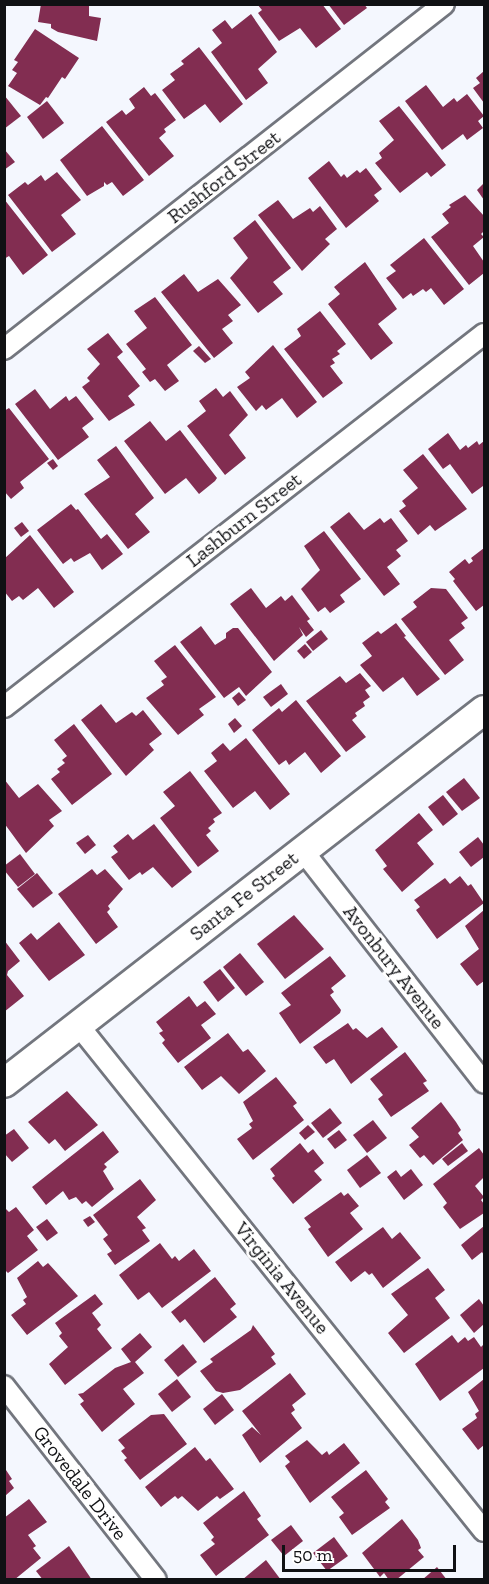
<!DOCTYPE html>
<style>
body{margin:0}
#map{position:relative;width:489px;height:1584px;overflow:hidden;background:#f4f7fe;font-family:"Zilla Slab",serif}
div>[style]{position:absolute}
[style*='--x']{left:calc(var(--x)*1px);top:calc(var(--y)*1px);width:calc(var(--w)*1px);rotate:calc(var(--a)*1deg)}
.building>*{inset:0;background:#822d51}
.roads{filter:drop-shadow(2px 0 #73767e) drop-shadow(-2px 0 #73767e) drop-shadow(0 2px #73767e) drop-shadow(0 -2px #73767e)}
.street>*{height:20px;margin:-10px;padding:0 10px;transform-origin:10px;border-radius:10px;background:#fff}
.secondary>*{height:28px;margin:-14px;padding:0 14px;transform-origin:14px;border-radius:14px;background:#fff}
span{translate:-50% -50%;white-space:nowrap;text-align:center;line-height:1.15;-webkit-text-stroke:6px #fff;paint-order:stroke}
.street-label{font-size:20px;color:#101114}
.frame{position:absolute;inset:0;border:6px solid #101114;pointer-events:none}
.scale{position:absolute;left:282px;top:1545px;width:174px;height:27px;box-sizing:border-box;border:3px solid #101114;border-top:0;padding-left:8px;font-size:18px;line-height:21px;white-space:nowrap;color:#101114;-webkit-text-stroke:4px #fff;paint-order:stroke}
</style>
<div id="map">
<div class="building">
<div style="clip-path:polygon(41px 4px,89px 4px,89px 16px,101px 18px,97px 41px,58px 32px,51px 28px,51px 24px,38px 22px)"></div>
<div style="clip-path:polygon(257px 4px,322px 4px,341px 29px,316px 48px,300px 28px,279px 41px,258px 13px,262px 10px)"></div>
<div style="clip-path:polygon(328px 4px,364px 4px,367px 8px,344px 25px)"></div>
<div style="clip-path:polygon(251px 14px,277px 52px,258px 69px,268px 83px,246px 100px,211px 52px,222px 43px,212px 30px,225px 20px,232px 29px)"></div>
<div style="clip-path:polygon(35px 29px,79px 58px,65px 79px,62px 77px,48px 98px,46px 97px,40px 105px,8px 86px,17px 73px,12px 70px,18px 62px,14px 60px)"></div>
<div style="clip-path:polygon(199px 47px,243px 104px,220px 123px,205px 104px,184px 119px,162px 90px,175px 80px,170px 74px,184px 64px,181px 61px)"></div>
<div style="clip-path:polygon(484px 71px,484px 103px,473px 88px,480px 83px,476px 78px)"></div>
<div style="clip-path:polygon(426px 85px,443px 107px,454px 98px,457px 102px,467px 94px,484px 116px,478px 121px,483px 128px,467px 140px,463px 134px,442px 150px,405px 101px)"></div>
<div style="clip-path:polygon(144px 87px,151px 96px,155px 93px,176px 120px,164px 129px,166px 132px,159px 138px,174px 156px,149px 176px,106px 122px,122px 110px,126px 115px,135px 108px,129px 99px)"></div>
<div style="clip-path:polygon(4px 95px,21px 116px,4px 129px)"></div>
<div style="clip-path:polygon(47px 101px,64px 123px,43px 139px,27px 117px)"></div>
<div style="clip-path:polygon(399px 106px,446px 165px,431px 177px,427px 172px,400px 193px,375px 163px,382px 158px,379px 153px,394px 140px,379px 121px)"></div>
<div style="clip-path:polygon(102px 126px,144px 180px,123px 196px,112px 182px,107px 185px,104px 182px,104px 186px,87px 196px,60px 160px)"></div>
<div style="clip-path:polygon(4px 149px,15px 162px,4px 170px)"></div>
<div style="clip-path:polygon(329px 161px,341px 177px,344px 174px,347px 178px,357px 170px,360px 173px,366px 168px,382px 189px,374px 195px,379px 201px,346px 228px,308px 178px)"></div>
<div style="clip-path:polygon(57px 172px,81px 200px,61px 215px,76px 234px,52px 252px,8px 195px,25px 182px,28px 185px,41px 175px,45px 181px)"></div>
<div style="clip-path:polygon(484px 183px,484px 200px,477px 190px)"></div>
<div style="clip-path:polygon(465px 195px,484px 216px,484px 231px,481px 234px,484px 237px,473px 246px,484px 262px,484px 273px,469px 285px,431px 237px,449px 223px,442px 214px,451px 207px,449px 205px)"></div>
<div style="clip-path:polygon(4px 199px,48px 255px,23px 275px,9px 256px,4px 259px)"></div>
<div style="clip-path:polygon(278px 200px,293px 219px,310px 208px,313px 212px,320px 206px,337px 229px,325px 239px,330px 244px,302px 271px,258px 215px)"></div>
<div style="clip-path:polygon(255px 220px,291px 268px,273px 282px,283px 294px,258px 313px,230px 278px,248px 258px,233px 238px)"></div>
<div style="clip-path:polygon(424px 238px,464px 289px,444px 305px,431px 288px,426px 292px,423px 289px,413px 296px,411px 293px,403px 299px,386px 278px,396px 271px,390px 265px)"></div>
<div style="clip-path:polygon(365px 262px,397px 309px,378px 324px,393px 343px,371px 360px,328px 304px,340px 294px,334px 287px)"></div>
<div style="clip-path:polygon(184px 274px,198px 292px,218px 279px,241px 305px,228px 315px,233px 321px,222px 329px,233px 343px,214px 358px,161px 292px)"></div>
<div style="clip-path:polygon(155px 297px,192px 345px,167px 365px,179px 381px,165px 391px,155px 379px,150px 382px,142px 372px,146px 369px,126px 344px,147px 328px,134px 311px)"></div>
<div style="clip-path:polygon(320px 311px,346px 344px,337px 351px,340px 354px,332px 359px,335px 363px,330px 366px,343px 383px,323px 398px,284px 349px,301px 336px,297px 329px)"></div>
<div style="clip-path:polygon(108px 333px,123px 352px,117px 357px,140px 386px,128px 396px,135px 405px,109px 421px,82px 387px,90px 381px,87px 378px,100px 364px,87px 349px)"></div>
<div style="clip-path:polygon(273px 345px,317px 402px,297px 418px,282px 398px,266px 410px,262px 405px,256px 411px,237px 387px,250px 378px,245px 372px)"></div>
<div style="clip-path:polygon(199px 346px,211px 359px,205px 363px,193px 351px)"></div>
<div style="clip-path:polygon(216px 388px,223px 397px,230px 391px,248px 415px,229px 435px,246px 458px,225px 475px,187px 426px,206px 411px,199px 401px)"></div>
<div style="clip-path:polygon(35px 389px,50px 409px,66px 396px,69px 401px,76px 396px,94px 419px,82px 428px,89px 437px,58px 460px,15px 404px)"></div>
<div style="clip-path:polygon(9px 408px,49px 459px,20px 482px,24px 488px,11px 499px,4px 491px,4px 411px)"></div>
<div style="clip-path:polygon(150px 421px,166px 441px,180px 430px,217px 478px,215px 481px,199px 494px,186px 478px,165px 494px,124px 441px)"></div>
<div style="clip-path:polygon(448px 433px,460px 450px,466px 445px,468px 448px,477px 441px,479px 445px,484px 441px,484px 488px,483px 486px,472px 494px,450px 464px,443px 469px,428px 449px)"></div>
<div style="clip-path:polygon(116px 446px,154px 498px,135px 514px,150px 532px,128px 549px,84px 494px,110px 477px,97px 460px)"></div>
<div style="clip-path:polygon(423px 454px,467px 509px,435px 531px,430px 525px,418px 535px,399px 511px,406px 506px,402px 501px,418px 488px,403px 470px)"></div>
<div style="clip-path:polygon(53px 459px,58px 466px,53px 470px,47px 463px)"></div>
<div style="clip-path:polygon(71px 504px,76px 510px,78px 509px,101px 539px,107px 534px,123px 554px,102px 570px,90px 553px,74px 562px,71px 558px,63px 564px,37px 530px)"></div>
<div style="clip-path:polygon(349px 512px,364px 530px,380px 518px,384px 523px,391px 518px,408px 541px,396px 550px,401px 556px,387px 567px,400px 584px,384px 596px,330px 527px)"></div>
<div style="clip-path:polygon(22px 522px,29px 531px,21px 537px,14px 528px)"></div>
<div style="clip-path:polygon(324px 531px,361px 579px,340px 595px,345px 602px,330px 613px,325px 607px,318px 612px,301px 589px,320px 570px,304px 546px)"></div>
<div style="clip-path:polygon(30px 535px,74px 592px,54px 608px,38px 588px,23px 600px,19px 596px,12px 601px,4px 591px,4px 559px)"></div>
<div style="clip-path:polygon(484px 548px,484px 605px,476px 611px,453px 581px,455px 579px,449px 572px,465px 559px,469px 564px,473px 561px,471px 558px)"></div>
<div style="clip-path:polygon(251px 588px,266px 608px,281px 596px,285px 601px,292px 595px,310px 619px,307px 621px,314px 630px,306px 637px,299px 627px,303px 635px,274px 661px,230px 604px)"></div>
<div style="clip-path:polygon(431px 588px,446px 589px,468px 618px,461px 623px,465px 628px,449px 640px,464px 660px,445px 675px,401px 619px,417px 607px,413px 602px)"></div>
<div style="clip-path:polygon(396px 623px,406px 636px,404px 637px,440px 679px,417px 696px,403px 677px,383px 692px,360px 665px,372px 656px,362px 643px,378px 631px,381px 634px)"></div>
<div style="clip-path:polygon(201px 626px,215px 645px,226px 638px,226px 633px,233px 628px,238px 628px,272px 672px,246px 696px,239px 687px,224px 698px,180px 642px)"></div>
<div style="clip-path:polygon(321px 630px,328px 639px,313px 651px,306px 642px)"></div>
<div style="clip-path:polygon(305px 644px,312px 652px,304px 659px,297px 651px)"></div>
<div style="clip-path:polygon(175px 645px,216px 697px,199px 709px,204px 715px,178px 735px,146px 698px,164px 685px,161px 681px,167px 677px,154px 661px)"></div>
<div style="clip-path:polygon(360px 673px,371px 686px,365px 690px,370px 697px,363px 702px,365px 706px,355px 713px,357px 716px,352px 720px,366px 737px,346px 752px,306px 701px,340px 676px,346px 683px)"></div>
<div style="clip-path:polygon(281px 684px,288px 694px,271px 707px,263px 697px)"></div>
<div style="clip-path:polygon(239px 692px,246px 700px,238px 706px,232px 698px)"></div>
<div style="clip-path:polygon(296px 700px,341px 756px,321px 773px,305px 752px,289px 765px,286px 760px,279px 765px,252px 730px,279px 708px,282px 712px)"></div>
<div style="clip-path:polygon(101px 704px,116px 723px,132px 712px,136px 716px,143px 710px,162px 734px,149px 744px,154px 750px,126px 776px,81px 720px)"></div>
<div style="clip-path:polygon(235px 718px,242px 726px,234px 733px,228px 724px)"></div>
<div style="clip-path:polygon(74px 724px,112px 774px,72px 805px,51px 779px,60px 772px,57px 769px,65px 763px,62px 760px,67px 756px,54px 740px)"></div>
<div style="clip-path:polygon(246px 738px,290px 794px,270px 810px,255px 791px,233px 808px,204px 771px,217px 761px,211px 753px,223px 743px,230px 751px)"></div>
<div style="clip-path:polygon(190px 771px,222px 813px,213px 819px,215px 822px,208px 828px,211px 831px,206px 835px,219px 851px,198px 867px,160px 818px,175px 806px,163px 792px)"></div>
<div style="clip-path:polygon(464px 778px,480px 798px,462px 811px,446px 792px)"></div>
<div style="clip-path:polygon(4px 779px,19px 798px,38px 784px,62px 811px,49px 820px,54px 826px,26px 853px,4px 823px)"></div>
<div style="clip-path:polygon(443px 795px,458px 814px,443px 826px,428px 807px)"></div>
<div style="clip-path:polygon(419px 813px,433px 830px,417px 843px,434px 864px,402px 892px,383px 869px,387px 866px,375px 850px)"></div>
<div style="clip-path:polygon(154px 824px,192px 872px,172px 888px,153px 867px,142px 875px,140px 872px,129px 880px,111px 857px,118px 852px,113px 846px,128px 834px,133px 840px)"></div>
<div style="clip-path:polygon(88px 835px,96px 845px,85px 854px,76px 843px)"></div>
<div style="clip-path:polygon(478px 837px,484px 845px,484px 857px,471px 867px,459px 852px)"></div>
<div style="clip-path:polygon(20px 854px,35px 874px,18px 887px,4px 870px,4px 866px)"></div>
<div style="clip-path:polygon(92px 869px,97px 875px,105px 869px,123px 889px,108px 906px,110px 909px,107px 912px,118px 927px,96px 944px,58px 894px)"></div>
<div style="clip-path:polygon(37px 873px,53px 893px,33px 908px,17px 889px)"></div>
<div style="clip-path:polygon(460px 876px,468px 886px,471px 884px,484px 903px,437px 939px,416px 910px,420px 907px,414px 900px,445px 878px,450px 884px)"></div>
<div style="clip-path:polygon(484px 910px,484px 981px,477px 986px,460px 964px,479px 949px,465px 926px)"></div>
<div style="clip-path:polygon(294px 915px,324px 949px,285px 979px,257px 944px)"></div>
<div style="clip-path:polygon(59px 922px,85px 955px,49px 981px,19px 943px,31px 933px,37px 940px)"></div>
<div style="clip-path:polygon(4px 940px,20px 961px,8px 971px,7px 975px,24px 996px,4px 1012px)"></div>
<div style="clip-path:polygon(240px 953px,264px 982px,246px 996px,223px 967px)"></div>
<div style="clip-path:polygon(330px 956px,346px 976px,331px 988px,334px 992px,330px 995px,341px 1010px,340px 1013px,300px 1044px,279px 1013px,291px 1005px,281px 993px)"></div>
<div style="clip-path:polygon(220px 969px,235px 988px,218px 1002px,203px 982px)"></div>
<div style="clip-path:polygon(189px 996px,197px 1007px,205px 1001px,216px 1014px,201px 1025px,211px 1038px,178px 1063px,162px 1043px,165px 1040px,159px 1033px,163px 1031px,156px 1022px)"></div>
<div style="clip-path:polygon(348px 1023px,353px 1030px,356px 1028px,367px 1038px,382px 1027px,398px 1047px,351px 1084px,334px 1059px,326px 1064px,313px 1047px)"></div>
<div style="clip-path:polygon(228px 1033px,243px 1052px,248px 1049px,266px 1071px,239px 1094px,221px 1076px,202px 1090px,184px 1067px)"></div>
<div style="clip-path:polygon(405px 1052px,427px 1081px,423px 1083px,429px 1091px,391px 1117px,378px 1099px,383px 1095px,370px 1079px)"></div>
<div style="clip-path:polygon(276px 1077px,297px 1103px,293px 1106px,304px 1120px,253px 1160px,237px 1139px,252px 1128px,249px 1124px,253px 1121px,243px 1102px)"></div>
<div style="clip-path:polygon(67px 1091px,98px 1125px,65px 1151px,55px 1139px,49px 1144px,28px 1122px)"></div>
<div style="clip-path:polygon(441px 1102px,456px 1122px,461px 1130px,458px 1133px,463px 1140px,433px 1165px,424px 1155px,420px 1158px,409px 1145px,419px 1137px,411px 1128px)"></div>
<div style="clip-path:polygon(330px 1108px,342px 1123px,323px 1138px,311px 1123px)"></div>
<div style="clip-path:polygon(373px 1120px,387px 1138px,367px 1153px,353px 1135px)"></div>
<div style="clip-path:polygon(308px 1125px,315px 1132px,305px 1140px,299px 1133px)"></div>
<div style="clip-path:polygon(14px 1129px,29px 1148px,12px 1162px,4px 1153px,4px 1136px)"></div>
<div style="clip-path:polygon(339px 1130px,347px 1140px,335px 1149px,327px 1139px)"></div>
<div style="clip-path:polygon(103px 1131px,119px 1152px,104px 1164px,107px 1167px,103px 1171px,114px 1189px,92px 1207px,86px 1201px,82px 1204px,76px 1197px,69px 1200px,63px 1191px,46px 1205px,32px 1187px)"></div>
<div style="clip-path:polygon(300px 1143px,308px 1153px,313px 1149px,324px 1163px,314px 1171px,322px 1180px,293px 1204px,272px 1178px,275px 1176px,270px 1169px)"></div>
<div style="clip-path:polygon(462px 1143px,468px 1151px,448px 1166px,442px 1159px)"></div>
<div style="clip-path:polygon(479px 1148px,484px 1155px,484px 1177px,475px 1186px,484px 1197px,481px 1200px,484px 1204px,484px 1213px,460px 1229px,443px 1207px,447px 1203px,433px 1184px)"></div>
<div style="clip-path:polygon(367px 1155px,381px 1173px,360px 1188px,347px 1170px)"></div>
<div style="clip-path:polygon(411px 1169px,423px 1185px,404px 1200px,387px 1177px,396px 1170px,401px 1177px)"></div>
<div style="clip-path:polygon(140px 1179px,156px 1200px,137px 1217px,146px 1228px,142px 1230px,150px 1241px,115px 1265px,107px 1254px,112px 1251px,103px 1239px,108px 1235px,93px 1215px)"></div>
<div style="clip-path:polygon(341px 1192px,344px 1196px,348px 1193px,359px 1206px,350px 1213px,363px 1229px,328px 1257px,308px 1229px,311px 1227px,304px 1218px)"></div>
<div style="clip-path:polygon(4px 1207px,9px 1212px,16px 1207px,34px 1230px,27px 1236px,38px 1250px,8px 1273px,4px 1269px)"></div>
<div style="clip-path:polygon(90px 1216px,95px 1222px,88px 1227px,83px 1220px)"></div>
<div style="clip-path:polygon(47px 1219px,58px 1233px,47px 1241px,36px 1227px)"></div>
<div style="clip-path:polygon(484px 1226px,484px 1255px,482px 1252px,472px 1260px,461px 1245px)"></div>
<div style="clip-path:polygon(383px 1227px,392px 1239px,400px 1232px,421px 1258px,383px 1288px,372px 1273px,369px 1275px,365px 1271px,351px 1282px,335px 1262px)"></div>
<div style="clip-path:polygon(160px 1243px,172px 1259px,175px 1256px,179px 1261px,194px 1249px,211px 1271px,162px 1308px,149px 1292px,138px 1300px,119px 1275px)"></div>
<div style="clip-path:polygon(38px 1261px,43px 1267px,48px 1263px,78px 1296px,27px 1335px,11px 1315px,26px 1304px,23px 1300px,27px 1297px,17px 1278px)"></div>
<div style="clip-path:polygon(428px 1268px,445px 1290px,435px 1298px,450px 1318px,404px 1353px,388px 1333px,408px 1315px,391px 1294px)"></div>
<div style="clip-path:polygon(215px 1277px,236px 1304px,230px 1309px,237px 1317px,204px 1343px,185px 1319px,180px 1323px,171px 1312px)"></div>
<div style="clip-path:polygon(95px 1294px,103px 1304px,92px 1313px,101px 1325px,97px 1329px,112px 1348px,65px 1385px,49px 1364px,68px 1347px,59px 1336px,62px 1333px,55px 1323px)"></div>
<div style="clip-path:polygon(479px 1299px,484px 1306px,484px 1324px,474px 1333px,460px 1315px)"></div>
<div style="clip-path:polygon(253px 1325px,275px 1354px,271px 1357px,276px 1364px,240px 1390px,223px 1393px,216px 1391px,200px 1371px,213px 1362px,210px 1359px,251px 1330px)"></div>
<div style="clip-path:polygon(140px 1333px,152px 1347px,135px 1362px,144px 1373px,123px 1389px,135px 1404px,102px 1432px,80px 1404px,84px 1401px,78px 1394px,83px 1393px,115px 1368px,131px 1362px,121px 1349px)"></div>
<div style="clip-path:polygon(452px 1335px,458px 1343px,465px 1337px,468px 1341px,474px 1337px,481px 1347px,483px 1345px,484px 1368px,440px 1401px,415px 1364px)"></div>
<div style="clip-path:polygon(183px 1344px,197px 1362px,178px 1377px,164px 1360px)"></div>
<div style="clip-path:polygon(290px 1373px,306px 1394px,292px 1405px,295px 1410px,291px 1413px,302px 1428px,260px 1463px,242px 1435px,252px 1427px,261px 1435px,242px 1411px)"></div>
<div style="clip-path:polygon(177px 1379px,191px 1397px,172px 1412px,158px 1394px)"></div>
<div style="clip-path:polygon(484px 1379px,484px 1445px,478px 1450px,462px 1429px,477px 1418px,475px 1414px,479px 1411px,468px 1392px)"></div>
<div style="clip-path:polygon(222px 1394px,234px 1410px,215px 1425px,203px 1409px)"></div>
<div style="clip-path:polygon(164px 1414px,187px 1444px,140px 1480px,124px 1460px,127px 1458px,121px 1451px,125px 1448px,118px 1440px,151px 1415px)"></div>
<div style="clip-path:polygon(307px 1440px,322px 1455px,327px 1451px,329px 1455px,344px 1443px,360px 1463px,310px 1503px,285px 1466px,290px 1462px,285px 1456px)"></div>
<div style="clip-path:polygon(195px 1447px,206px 1461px,210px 1458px,234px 1489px,220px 1499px,217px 1496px,198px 1511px,182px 1496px,178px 1499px,175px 1496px,161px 1507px,145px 1487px)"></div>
<div style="clip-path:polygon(4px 1467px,12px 1479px,9px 1481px,14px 1488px,5px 1496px)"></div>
<div style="clip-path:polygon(366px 1470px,388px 1499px,385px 1502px,390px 1508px,352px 1535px,339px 1517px,344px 1513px,331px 1497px)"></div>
<div style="clip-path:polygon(244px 1491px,261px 1516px,257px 1519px,269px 1535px,216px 1576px,200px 1555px,215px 1544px,211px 1540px,214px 1537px,203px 1523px)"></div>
<div style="clip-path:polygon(29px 1499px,47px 1522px,28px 1535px,36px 1546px,33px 1548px,41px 1558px,14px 1580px,4px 1580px,4px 1518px)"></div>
<div style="clip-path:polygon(402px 1519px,418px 1540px,421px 1548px,418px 1550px,424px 1557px,396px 1580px,389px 1580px,384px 1573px,380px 1577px,362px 1553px)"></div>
<div style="clip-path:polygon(291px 1525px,303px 1541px,284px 1556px,271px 1540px)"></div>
<div style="clip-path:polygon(334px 1537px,348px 1556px,327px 1571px,313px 1553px)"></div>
<div style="clip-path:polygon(69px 1546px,92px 1580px,43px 1580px,36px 1571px)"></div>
<div style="clip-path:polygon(266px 1560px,281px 1580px,242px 1580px)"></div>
<div style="clip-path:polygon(437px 1567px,447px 1580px,422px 1580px)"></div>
</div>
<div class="roads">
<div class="street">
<div style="--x:4;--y:349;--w:559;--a:-38.1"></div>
<div style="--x:4;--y:707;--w:608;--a:-37.85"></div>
<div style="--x:303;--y:851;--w:294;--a:52"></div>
<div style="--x:79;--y:1026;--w:647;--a:51.27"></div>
<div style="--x:4;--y:1386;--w:246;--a:51.9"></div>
</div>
<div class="secondary">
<div style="--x:4;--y:1083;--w:608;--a:-37.85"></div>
</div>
</div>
<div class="street-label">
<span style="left:224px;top:177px;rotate:-38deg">Rushford Street</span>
<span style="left:244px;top:520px;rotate:-38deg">Lashburn Street</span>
<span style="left:244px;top:896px;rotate:-38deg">Santa Fe Street</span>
<span style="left:394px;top:967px;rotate:52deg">Avonbury Avenue</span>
<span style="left:282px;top:1278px;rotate:51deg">Virginia Avenue</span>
<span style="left:80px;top:1483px;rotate:52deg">Grovedale Drive</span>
</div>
<div class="frame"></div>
<div class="scale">50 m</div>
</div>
